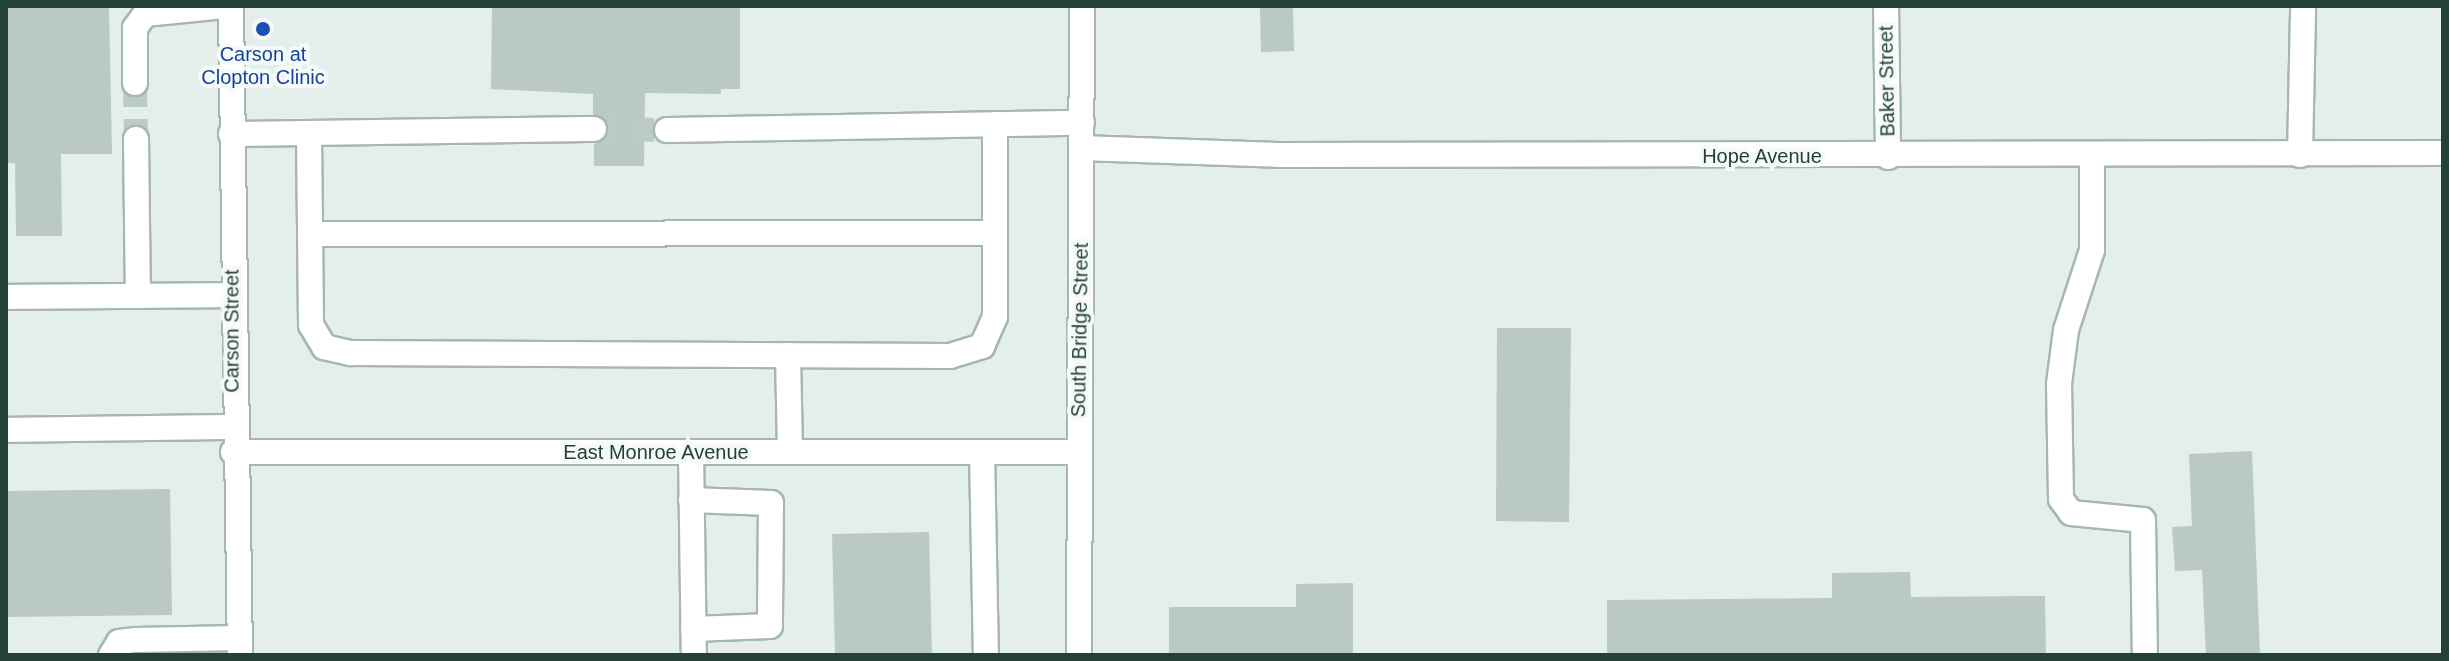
<!DOCTYPE html>
<style>
body{margin:0}
#map{position:relative;width:2449px;height:661px;overflow:hidden;background:#e4eeea;font-family:Helvetica,sans-serif}
div>[style]{position:absolute}
[style*='--x']{left:calc(var(--x)*1px);top:calc(var(--y)*1px);width:calc(var(--w)*1px);rotate:calc(var(--a)*1deg)}
.building>*{inset:0;background:#bac9c3}
.minor-tunnel>*{height:24px;margin-top:-12px;transform-origin:0;background:repeating-linear-gradient(90deg,#bdcbc7 0 24px,transparent 0 36px)}
.roads{filter:drop-shadow(2px 0 #a6b7b1) drop-shadow(-2px 0 #a6b7b1) drop-shadow(0 2px #a6b7b1) drop-shadow(0 -2px #a6b7b1)}
.minor>*{height:24px;margin:-12px;padding:0 12px;transform-origin:12px;border-radius:12px;background:#fff}
.dots>*{width:22px;height:22px;translate:-50% -50%;box-sizing:border-box;border:4px solid #f5faf8;border-radius:50%}
span{translate:-50% -50%;white-space:nowrap;text-align:center;line-height:1.15;-webkit-text-stroke:8px #f5faf8;paint-order:stroke}
.transit-label{font-size:20px;color:#164399}
.street-label{font-size:20px;color:#234139}
.frame{position:absolute;inset:0;border:8px solid #234139;pointer-events:none}
</style>
<div id="map">
<div class="building">
<div style="clip-path:polygon(6px 6px,109px 6px,112px 154px,61px 154px,62px 236px,16px 236px,15px 163px,6px 163px)"></div>
<div style="clip-path:polygon(492px 6px,740px 6px,740px 89px,721px 89px,721px 94px,645px 93px,644px 166px,594px 166px,594px 144px,602px 141px,609px 130px,606px 121px,593px 114px,593px 94px,491px 89px)"></div>
<div style="clip-path:polygon(1260px 6px,1293px 6px,1294px 51px,1261px 52px)"></div>
<div style="clip-path:polygon(1497px 328px,1571px 328px,1569px 522px,1496px 521px)"></div>
<div style="clip-path:polygon(2252px 451px,2260px 655px,2206px 655px,2202px 570px,2175px 571px,2172px 527px,2192px 526px,2189px 454px)"></div>
<div style="clip-path:polygon(170px 489px,172px 615px,6px 617px,6px 491px)"></div>
<div style="clip-path:polygon(929px 532px,932px 655px,835px 655px,832px 534px)"></div>
<div style="clip-path:polygon(1910px 572px,1911px 597px,2045px 596px,2046px 655px,1607px 655px,1607px 600px,1832px 598px,1832px 573px)"></div>
<div style="clip-path:polygon(1353px 583px,1353px 655px,1169px 655px,1169px 607px,1296px 607px,1296px 584px)"></div>
</div>
<div class="minor-tunnel">
<div style="--x:135;--y:83;--w:56;--a:89"></div>
<div style="--x:594;--y:129;--w:73;--a:0.8"></div>
</div>
<div class="roads">
<div class="minor">
<div style="--x:231;--y:6;--w:649;--a:89.21"></div>
<div style="--x:1886;--y:6;--w:151;--a:89.2"></div>
<div style="--x:135;--y:83;--w:55;--a:-90"></div>
<div style="--x:135;--y:28;--w:17;--a:-54"></div>
<div style="--x:145;--y:14;--w:80;--a:-5.7"></div>
<div style="--x:667;--y:130;--w:415;--a:-1"></div>
<div style="--x:309;--y:133;--w:192;--a:89.4"></div>
<div style="--x:311;--y:325;--w:26;--a:59"></div>
<div style="--x:324;--y:347;--w:28;--a:13"></div>
<div style="--x:351;--y:353;--w:599;--a:0.29"></div>
<div style="--x:950;--y:356;--w:34;--a:-17"></div>
<div style="--x:982;--y:346;--w:32;--a:-66"></div>
<div style="--x:995;--y:317;--w:193;--a:-90"></div>
<div style="--x:231;--y:134;--w:363;--a:-0.8"></div>
<div style="--x:136;--y:139;--w:157;--a:89.3"></div>
<div style="--x:1081;--y:148;--w:197;--a:2"></div>
<div style="--x:1278;--y:155;--w:1165;--a:-0.1"></div>
<div style="--x:2300;--y:155;--w:149;--a:-88.8"></div>
<div style="--x:2092;--y:156;--w:94;--a:90"></div>
<div style="--x:2092;--y:250;--w:84;--a:108"></div>
<div style="--x:2066;--y:330;--w:54;--a:97.4"></div>
<div style="--x:2059;--y:384;--w:115;--a:89"></div>
<div style="--x:2061;--y:499;--w:17;--a:54"></div>
<div style="--x:2071;--y:513;--w:72;--a:5.6"></div>
<div style="--x:2143;--y:520;--w:135;--a:89.2"></div>
<div style="--x:310;--y:234;--w:685;--a:-0.08"></div>
<div style="--x:6;--y:297;--w:226;--a:-0.5"></div>
<div style="--x:788;--y:355;--w:97;--a:88.8"></div>
<div style="--x:6;--y:430;--w:227;--a:-0.8"></div>
<div style="--x:233;--y:452;--w:846;--a:0"></div>
<div style="--x:691;--y:452;--w:203;--a:89.2"></div>
<div style="--x:982;--y:452;--w:203;--a:88.9"></div>
<div style="--x:691;--y:500;--w:80;--a:2.1"></div>
<div style="--x:771;--y:503;--w:123;--a:90.5"></div>
<div style="--x:770;--y:626;--w:77;--a:177.8"></div>
<div style="--x:111;--y:655;--w:15;--a:-58"></div>
<div style="--x:119;--y:642;--w:17;--a:-7"></div>
<div style="--x:136;--y:640;--w:103;--a:-1.1"></div>
<div style="--x:1079;--y:655;--w:649;--a:-89.74"></div>
</div>
</div>
<div class="dots">
<div style="left:263px;top:29px;background:#1a4fb4"></div>
</div>
<div class="transit-label">
<span style="left:263px;top:66px">Carson at<br>Clopton Clinic</span>
</div>
<div class="street-label">
<span style="left:1887px;top:81px;rotate:-91deg">Baker Street</span>
<span style="left:1762px;top:156px">Hope Avenue</span>
<span style="left:1080px;top:330px;rotate:-89deg">South Bridge Street</span>
<span style="left:232px;top:331px;rotate:-90deg">Carson Street</span>
<span style="left:656px;top:452px">East Monroe Avenue</span>
</div>
<div class="frame"></div>
</div>
